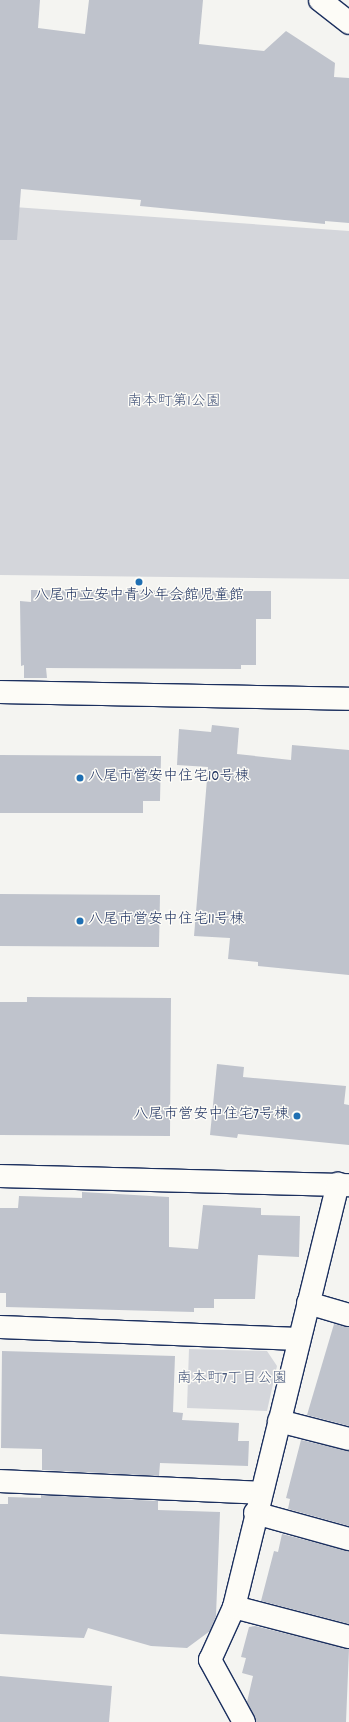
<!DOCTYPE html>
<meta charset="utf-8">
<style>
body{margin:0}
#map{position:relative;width:349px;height:1722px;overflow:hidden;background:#f4f4f1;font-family:Dekko,"Klee One",sans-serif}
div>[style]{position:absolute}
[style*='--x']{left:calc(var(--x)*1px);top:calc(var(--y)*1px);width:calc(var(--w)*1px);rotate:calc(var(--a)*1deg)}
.green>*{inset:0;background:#d4d6db}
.building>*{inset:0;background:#bfc3cc}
.roads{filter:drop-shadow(1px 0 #1b2f5e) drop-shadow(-1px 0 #1b2f5e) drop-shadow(0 1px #1b2f5e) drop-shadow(0 -1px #1b2f5e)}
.street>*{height:22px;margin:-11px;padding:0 11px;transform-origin:11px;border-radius:11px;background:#fdfcf7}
.secondary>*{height:22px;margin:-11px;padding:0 11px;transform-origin:11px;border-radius:11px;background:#fdfcf7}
.dots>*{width:11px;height:11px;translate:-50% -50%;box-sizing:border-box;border:2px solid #fdfcf7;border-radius:50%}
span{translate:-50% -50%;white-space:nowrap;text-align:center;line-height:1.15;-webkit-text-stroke:3px #fdfcf7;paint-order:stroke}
.park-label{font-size:15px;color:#49597d}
.poi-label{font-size:15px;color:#1b2f5e}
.left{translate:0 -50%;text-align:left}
.right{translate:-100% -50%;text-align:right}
</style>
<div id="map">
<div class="green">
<div style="clip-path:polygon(0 206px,349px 231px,349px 579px,0 575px)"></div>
<div style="clip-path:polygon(189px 1349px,267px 1351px,277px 1366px,267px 1411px,187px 1408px)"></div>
</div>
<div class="building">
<div style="clip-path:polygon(0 0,40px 0,38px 28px,85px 34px,89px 0,203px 0,199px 44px,264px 51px,286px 31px,335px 63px,334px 77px,349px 78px,349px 223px,325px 221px,325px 224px,140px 206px,141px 200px,21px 189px,17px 240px,0 240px)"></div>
<div style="clip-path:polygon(31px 590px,271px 591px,271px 619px,256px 619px,256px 665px,241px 665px,241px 669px,46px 668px,47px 678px,24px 678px,24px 665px,21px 666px,20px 601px,31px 602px)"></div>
<div style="clip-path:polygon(212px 725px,239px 728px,237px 754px,291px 760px,292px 745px,349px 750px,349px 975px,258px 966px,258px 962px,228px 959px,230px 938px,194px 936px,208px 767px,177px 765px,179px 729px,211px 732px)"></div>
<div style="clip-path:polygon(0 755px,161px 756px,160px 801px,143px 801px,143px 813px,0 813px)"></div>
<div style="clip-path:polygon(0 894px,160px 895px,159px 947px,0 946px)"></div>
<div style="clip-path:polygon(27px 997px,171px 998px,170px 1136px,0 1135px,0 1002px,27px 1002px)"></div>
<div style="clip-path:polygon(217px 1064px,244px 1067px,243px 1077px,346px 1086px,344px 1104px,349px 1105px,349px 1145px,238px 1134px,237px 1138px,210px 1135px)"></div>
<div style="clip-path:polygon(82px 1192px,169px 1197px,169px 1247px,198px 1249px,203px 1205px,261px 1208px,261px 1215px,300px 1216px,299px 1257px,258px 1255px,255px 1299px,214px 1299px,214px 1308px,194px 1308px,194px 1312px,6px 1307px,6px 1293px,0 1293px,0 1208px,18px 1208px,19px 1196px,82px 1198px)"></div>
<div style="clip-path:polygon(334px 1324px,349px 1327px,349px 1426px,307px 1415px)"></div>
<div style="clip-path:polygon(2px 1351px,175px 1356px,173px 1412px,183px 1413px,182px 1420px,239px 1423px,238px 1441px,249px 1441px,248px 1466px,160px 1463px,159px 1476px,42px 1470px,42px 1449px,1px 1448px)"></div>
<div style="clip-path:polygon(301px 1440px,349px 1451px,349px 1526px,288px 1509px,290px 1499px,286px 1498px)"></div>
<div style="clip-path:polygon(41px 1495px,158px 1501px,158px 1510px,220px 1512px,216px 1616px,210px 1631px,187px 1648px,151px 1646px,88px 1628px,84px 1638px,0 1634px,0 1504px,8px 1504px,8px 1497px,41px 1498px)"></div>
<div style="clip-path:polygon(282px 1534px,349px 1551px,349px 1624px,261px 1601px,274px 1551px,278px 1552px)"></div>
<div style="clip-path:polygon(255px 1626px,349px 1649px,346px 1722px,256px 1722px,247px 1702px,253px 1676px,242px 1673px,246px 1658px,241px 1657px,249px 1627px)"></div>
<div style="clip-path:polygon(0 1676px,112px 1686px,109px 1722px,0 1722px)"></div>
</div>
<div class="roads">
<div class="street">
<div style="--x:0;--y:692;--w:349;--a:1.1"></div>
<div style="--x:0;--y:1176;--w:349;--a:1.5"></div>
<div style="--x:308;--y:1303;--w:43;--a:16.3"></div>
<div style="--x:0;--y:1327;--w:299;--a:2.3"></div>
<div style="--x:279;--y:1421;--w:72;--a:14.4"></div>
<div style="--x:0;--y:1481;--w:260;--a:2.6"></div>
<div style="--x:255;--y:1513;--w:98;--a:15.5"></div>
<div style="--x:234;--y:1607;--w:119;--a:14.6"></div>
<div style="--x:244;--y:1722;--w:71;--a:-118.7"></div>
<div style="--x:210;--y:1660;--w:58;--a:-65.6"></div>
<div style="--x:234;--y:1607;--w:436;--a:-76.2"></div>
</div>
<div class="secondary">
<div style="--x:320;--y:0;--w:37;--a:38"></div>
</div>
</div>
<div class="dots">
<div style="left:139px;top:582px;background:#1f6fb2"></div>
<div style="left:80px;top:778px;background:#1f6fb2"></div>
<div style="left:80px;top:921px;background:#1f6fb2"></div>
<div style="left:297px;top:1116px;background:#1f6fb2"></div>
</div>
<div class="park-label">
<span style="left:174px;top:403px">南本町第1公園</span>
<span style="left:232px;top:1380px">南本町7丁目公園</span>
</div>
<div class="poi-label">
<span style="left:139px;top:597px">八尾市立安中青少年会館児童館</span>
<span class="left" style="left:88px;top:778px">八尾市営安中住宅10号棟</span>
<span class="left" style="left:88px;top:921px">八尾市営安中住宅11号棟</span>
<span class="right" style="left:289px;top:1116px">八尾市営安中住宅7号棟</span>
</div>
</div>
